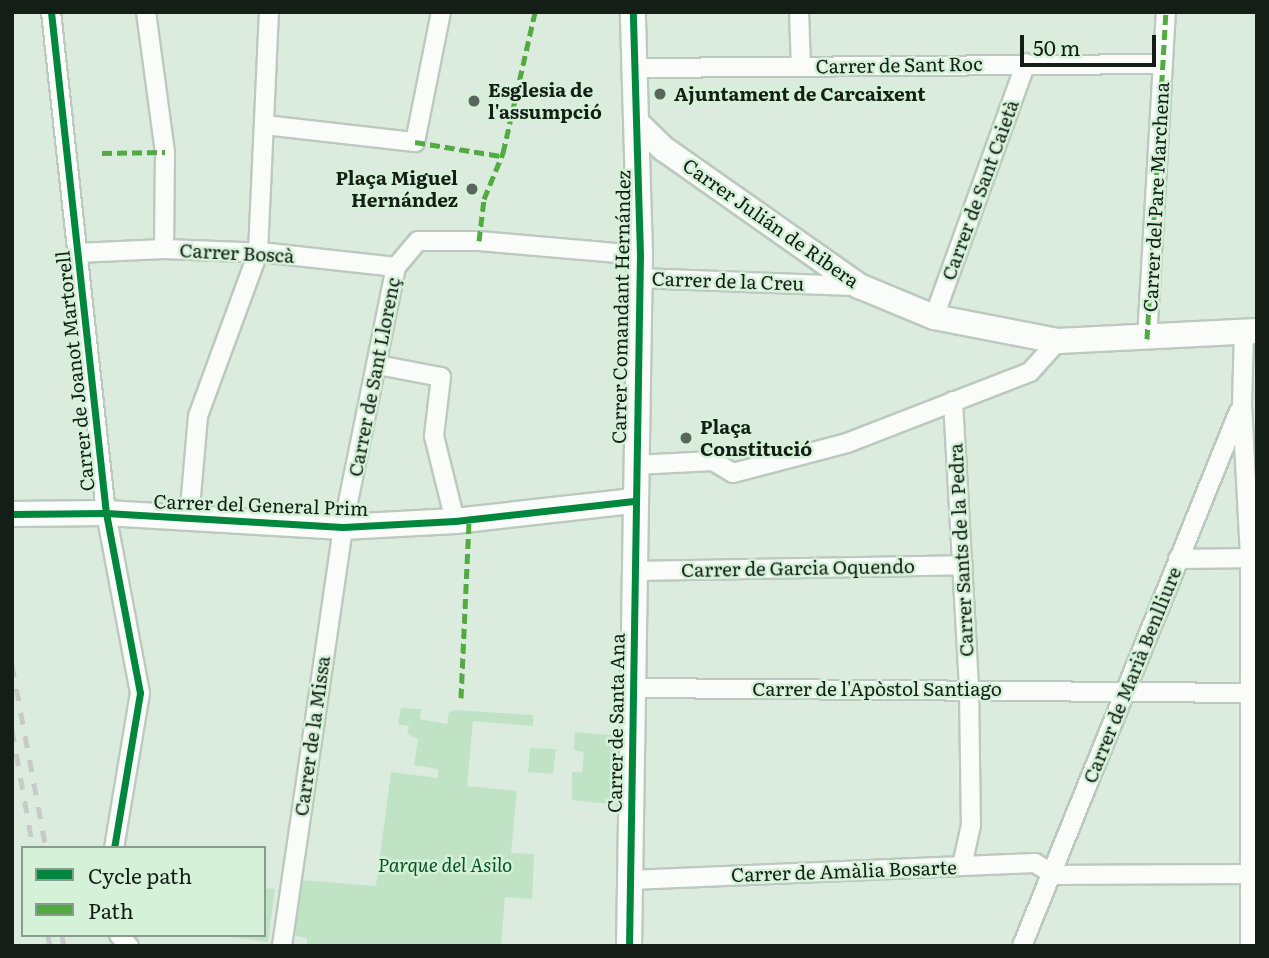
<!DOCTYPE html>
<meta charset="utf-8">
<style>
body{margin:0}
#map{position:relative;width:1269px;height:958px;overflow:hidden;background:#dbecde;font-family:Literata,serif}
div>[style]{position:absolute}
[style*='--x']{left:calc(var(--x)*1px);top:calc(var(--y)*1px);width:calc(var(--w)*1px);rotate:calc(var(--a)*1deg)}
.green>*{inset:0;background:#c0e3c6}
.roads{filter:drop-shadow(2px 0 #bcc9bf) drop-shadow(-2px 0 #bcc9bf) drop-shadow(0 2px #bcc9bf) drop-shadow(0 -2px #bcc9bf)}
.street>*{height:18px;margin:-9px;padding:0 9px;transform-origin:9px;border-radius:9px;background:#fafcfa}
.secondary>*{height:24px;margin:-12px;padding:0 12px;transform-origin:12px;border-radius:12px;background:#fafcfa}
.rail>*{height:5px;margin-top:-2.5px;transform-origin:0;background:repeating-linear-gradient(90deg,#c6cbc7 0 12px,transparent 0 24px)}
.quiet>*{height:5px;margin-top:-2.5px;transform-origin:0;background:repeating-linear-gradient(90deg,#51aa42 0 10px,transparent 0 15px)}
.cycleway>*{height:7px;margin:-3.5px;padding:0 3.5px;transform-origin:3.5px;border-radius:3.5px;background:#00873e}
.dots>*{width:19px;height:19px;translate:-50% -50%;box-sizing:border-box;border:4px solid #d5f2d9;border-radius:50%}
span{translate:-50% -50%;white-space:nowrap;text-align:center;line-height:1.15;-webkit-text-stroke:5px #d5f2d9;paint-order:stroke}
.street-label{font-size:19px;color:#141e16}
.poi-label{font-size:19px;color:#141e16;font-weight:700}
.left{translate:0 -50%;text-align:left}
.right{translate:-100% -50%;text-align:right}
.park-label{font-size:19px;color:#045524;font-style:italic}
.frame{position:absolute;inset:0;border:14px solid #141e16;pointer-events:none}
.legend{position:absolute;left:21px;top:846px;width:245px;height:91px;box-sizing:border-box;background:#d5f2d9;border:2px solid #889d8b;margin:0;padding:9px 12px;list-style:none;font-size:21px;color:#141e16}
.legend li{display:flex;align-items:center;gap:14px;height:35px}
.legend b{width:35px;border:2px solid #889d8b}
.scale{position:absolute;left:1020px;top:35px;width:136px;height:32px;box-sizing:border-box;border:4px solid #141e16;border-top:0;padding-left:9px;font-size:21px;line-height:24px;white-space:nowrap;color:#141e16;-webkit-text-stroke:5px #d5f2d9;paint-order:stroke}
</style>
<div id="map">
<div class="green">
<div style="clip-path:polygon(401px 708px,421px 709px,420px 719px,447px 724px,449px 712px,455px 710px,533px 715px,533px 726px,473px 721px,467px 786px,517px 791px,511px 853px,534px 854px,532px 899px,505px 897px,501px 946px,307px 946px,307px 938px,295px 936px,302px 880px,376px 886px,391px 772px,438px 778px,438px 769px,414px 765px,418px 739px,407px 734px,409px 726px,398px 724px)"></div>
<div style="clip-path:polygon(575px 732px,620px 736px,619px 805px,572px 800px,572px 772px,582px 772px,584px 752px,574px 750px)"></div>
<div style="clip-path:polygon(530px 748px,556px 749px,553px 774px,528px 772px)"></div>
<div style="clip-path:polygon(264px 888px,275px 889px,268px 942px,220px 935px,264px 935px)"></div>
</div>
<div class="roads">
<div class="street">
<div style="--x:51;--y:12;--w:504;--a:83.74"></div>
<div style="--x:106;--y:513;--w:183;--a:79.3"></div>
<div style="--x:140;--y:693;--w:157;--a:99.5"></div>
<div style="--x:146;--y:12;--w:141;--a:82.3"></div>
<div style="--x:165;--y:152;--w:97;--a:90.6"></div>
<div style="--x:799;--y:12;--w:54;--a:87.9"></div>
<div style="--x:635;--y:68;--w:528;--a:-0.43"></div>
<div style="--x:265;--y:125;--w:151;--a:6.5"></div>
<div style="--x:415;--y:142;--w:133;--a:-78.7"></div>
<div style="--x:77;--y:253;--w:87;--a:-2.6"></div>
<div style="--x:164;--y:249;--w:105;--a:2.2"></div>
<div style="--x:269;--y:253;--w:128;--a:6.3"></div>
<div style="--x:396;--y:267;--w:34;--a:-50"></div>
<div style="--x:418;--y:241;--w:61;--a:0"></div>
<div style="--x:479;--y:241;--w:162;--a:5"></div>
<div style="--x:639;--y:278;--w:220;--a:2.1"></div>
<div style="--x:934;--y:317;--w:270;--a:-70.1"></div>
<div style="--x:1244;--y:332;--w:72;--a:91.6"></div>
<div style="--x:1242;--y:404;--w:155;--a:87"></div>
<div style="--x:1250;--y:559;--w:387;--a:90"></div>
<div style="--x:1147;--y:339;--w:328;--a:-86.7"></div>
<div style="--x:378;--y:365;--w:64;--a:10.8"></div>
<div style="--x:441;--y:377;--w:59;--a:96.8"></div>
<div style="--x:434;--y:436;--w:88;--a:76.1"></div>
<div style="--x:953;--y:401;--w:287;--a:86.8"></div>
<div style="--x:969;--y:688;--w:137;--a:89.2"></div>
<div style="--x:971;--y:825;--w:42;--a:102.4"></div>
<div style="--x:635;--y:465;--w:78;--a:-2.9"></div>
<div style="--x:713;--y:461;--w:23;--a:31"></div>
<div style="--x:733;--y:473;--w:118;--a:-14.7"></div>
<div style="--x:847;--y:443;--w:196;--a:-21.2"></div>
<div style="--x:1030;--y:372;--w:42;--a:-47.9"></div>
<div style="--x:189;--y:519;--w:103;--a:-85"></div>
<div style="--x:198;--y:416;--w:174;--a:-69.8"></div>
<div style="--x:258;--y:253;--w:241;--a:-87.4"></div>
<div style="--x:1178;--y:559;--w:79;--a:-0.7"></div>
<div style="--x:633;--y:571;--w:330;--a:-1"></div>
<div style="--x:633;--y:688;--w:624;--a:0.46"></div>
<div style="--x:630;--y:880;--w:405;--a:-2.4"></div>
<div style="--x:1035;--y:863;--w:22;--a:32"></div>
<div style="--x:1054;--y:875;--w:203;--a:-0.3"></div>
<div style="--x:119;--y:935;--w:15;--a:48"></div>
<div style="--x:282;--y:946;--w:423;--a:-81.7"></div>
<div style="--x:343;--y:527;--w:265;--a:-78.5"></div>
<div style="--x:1022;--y:946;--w:577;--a:-67.92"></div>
</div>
<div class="secondary">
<div style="--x:638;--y:124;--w:36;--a:44"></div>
<div style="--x:664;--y:149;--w:238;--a:35.1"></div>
<div style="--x:859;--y:286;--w:81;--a:22.5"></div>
<div style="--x:934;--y:317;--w:126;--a:11"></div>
<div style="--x:1058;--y:341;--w:199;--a:-2.9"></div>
<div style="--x:12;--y:514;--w:94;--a:-0.6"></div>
<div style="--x:106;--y:513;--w:237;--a:3.4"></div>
<div style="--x:343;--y:527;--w:112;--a:-3.1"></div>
<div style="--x:455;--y:521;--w:180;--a:-6.4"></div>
<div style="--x:629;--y:946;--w:691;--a:-89.09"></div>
<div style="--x:640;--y:255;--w:243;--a:-91.7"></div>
</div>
</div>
<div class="rail">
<div style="--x:12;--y:665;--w:186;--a:79.5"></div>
<div style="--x:12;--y:730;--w:120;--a:79.9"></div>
<div style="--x:48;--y:935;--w:11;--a:80"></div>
<div style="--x:62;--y:935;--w:11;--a:80"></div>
</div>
<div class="quiet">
<div style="--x:415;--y:142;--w:87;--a:9.2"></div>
<div style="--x:102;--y:153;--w:63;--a:-0.9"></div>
<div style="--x:479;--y:241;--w:42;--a:-83.2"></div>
<div style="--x:484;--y:199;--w:50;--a:-67.6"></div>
<div style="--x:503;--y:153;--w:145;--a:-77.2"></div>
<div style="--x:1147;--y:339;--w:328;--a:-86.7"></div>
<div style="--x:461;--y:698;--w:178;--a:-87.4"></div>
</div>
<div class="cycleway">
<div style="--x:51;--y:12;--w:504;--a:83.74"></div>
<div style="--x:106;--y:513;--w:183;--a:79.3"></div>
<div style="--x:140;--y:693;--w:157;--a:99.5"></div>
<div style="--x:12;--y:514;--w:94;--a:-0.6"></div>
<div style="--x:106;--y:513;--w:237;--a:3.4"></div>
<div style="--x:343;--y:527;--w:112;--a:-3.1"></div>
<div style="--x:455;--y:521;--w:180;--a:-6.4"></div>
<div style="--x:629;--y:946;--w:691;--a:-89.09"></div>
<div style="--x:640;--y:255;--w:243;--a:-91.7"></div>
</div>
<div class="dots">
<div style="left:660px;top:94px;background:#5a665c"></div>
<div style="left:474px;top:101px;background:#5a665c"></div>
<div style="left:472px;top:189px;background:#5a665c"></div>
<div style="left:686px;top:438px;background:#5a665c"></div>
</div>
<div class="street-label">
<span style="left:899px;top:65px;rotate:-1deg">Carrer de Sant Roc</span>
<span style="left:980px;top:190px;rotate:-70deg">Carrer de Sant Caietà</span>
<span style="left:1156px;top:197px;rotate:-87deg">Carrer del Pare Marchena</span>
<span style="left:771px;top:223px;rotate:35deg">Carrer Julián de Ribera</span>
<span style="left:237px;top:253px;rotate:3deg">Carrer Boscà</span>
<span style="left:728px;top:281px;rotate:2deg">Carrer de la Creu</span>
<span style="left:621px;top:307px;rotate:-89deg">Carrer Comandant Hernández</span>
<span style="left:75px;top:371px;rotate:-96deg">Carrer de Joanot Martorell</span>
<span style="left:374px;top:377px;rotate:-79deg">Carrer de Sant Llorenç</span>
<span style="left:261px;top:505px;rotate:2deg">Carrer del General Prim</span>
<span style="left:961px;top:550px;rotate:-93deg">Carrer Sants de la Pedra</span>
<span style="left:798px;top:568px;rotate:-1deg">Carrer de Garcia Oquendo</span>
<span style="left:1132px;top:675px;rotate:-68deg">Carrer de Marià Benlliure</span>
<span style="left:877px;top:689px">Carrer de l'Apòstol Santiago</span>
<span style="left:616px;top:723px;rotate:-89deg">Carrer de Santa Ana</span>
<span style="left:312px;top:736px;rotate:-82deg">Carrer de la Missa</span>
<span style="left:844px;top:871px;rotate:-2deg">Carrer de Amàlia Bosarte</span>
</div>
<div class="poi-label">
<span class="left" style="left:488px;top:101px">Esglesia de<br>l'assumpció</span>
<span class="left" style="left:674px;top:94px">Ajuntament de Carcaixent</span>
<span class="right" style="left:458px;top:189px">Plaça Miguel<br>Hernández</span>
<span class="left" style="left:700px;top:438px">Plaça<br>Constitució</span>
</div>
<div class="park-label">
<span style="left:445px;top:865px">Parque del Asilo</span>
</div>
<div class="frame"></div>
<ul class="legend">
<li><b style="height:9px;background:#00873e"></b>Cycle path</li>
<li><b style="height:9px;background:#51aa42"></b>Path</li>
</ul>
<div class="scale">50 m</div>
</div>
